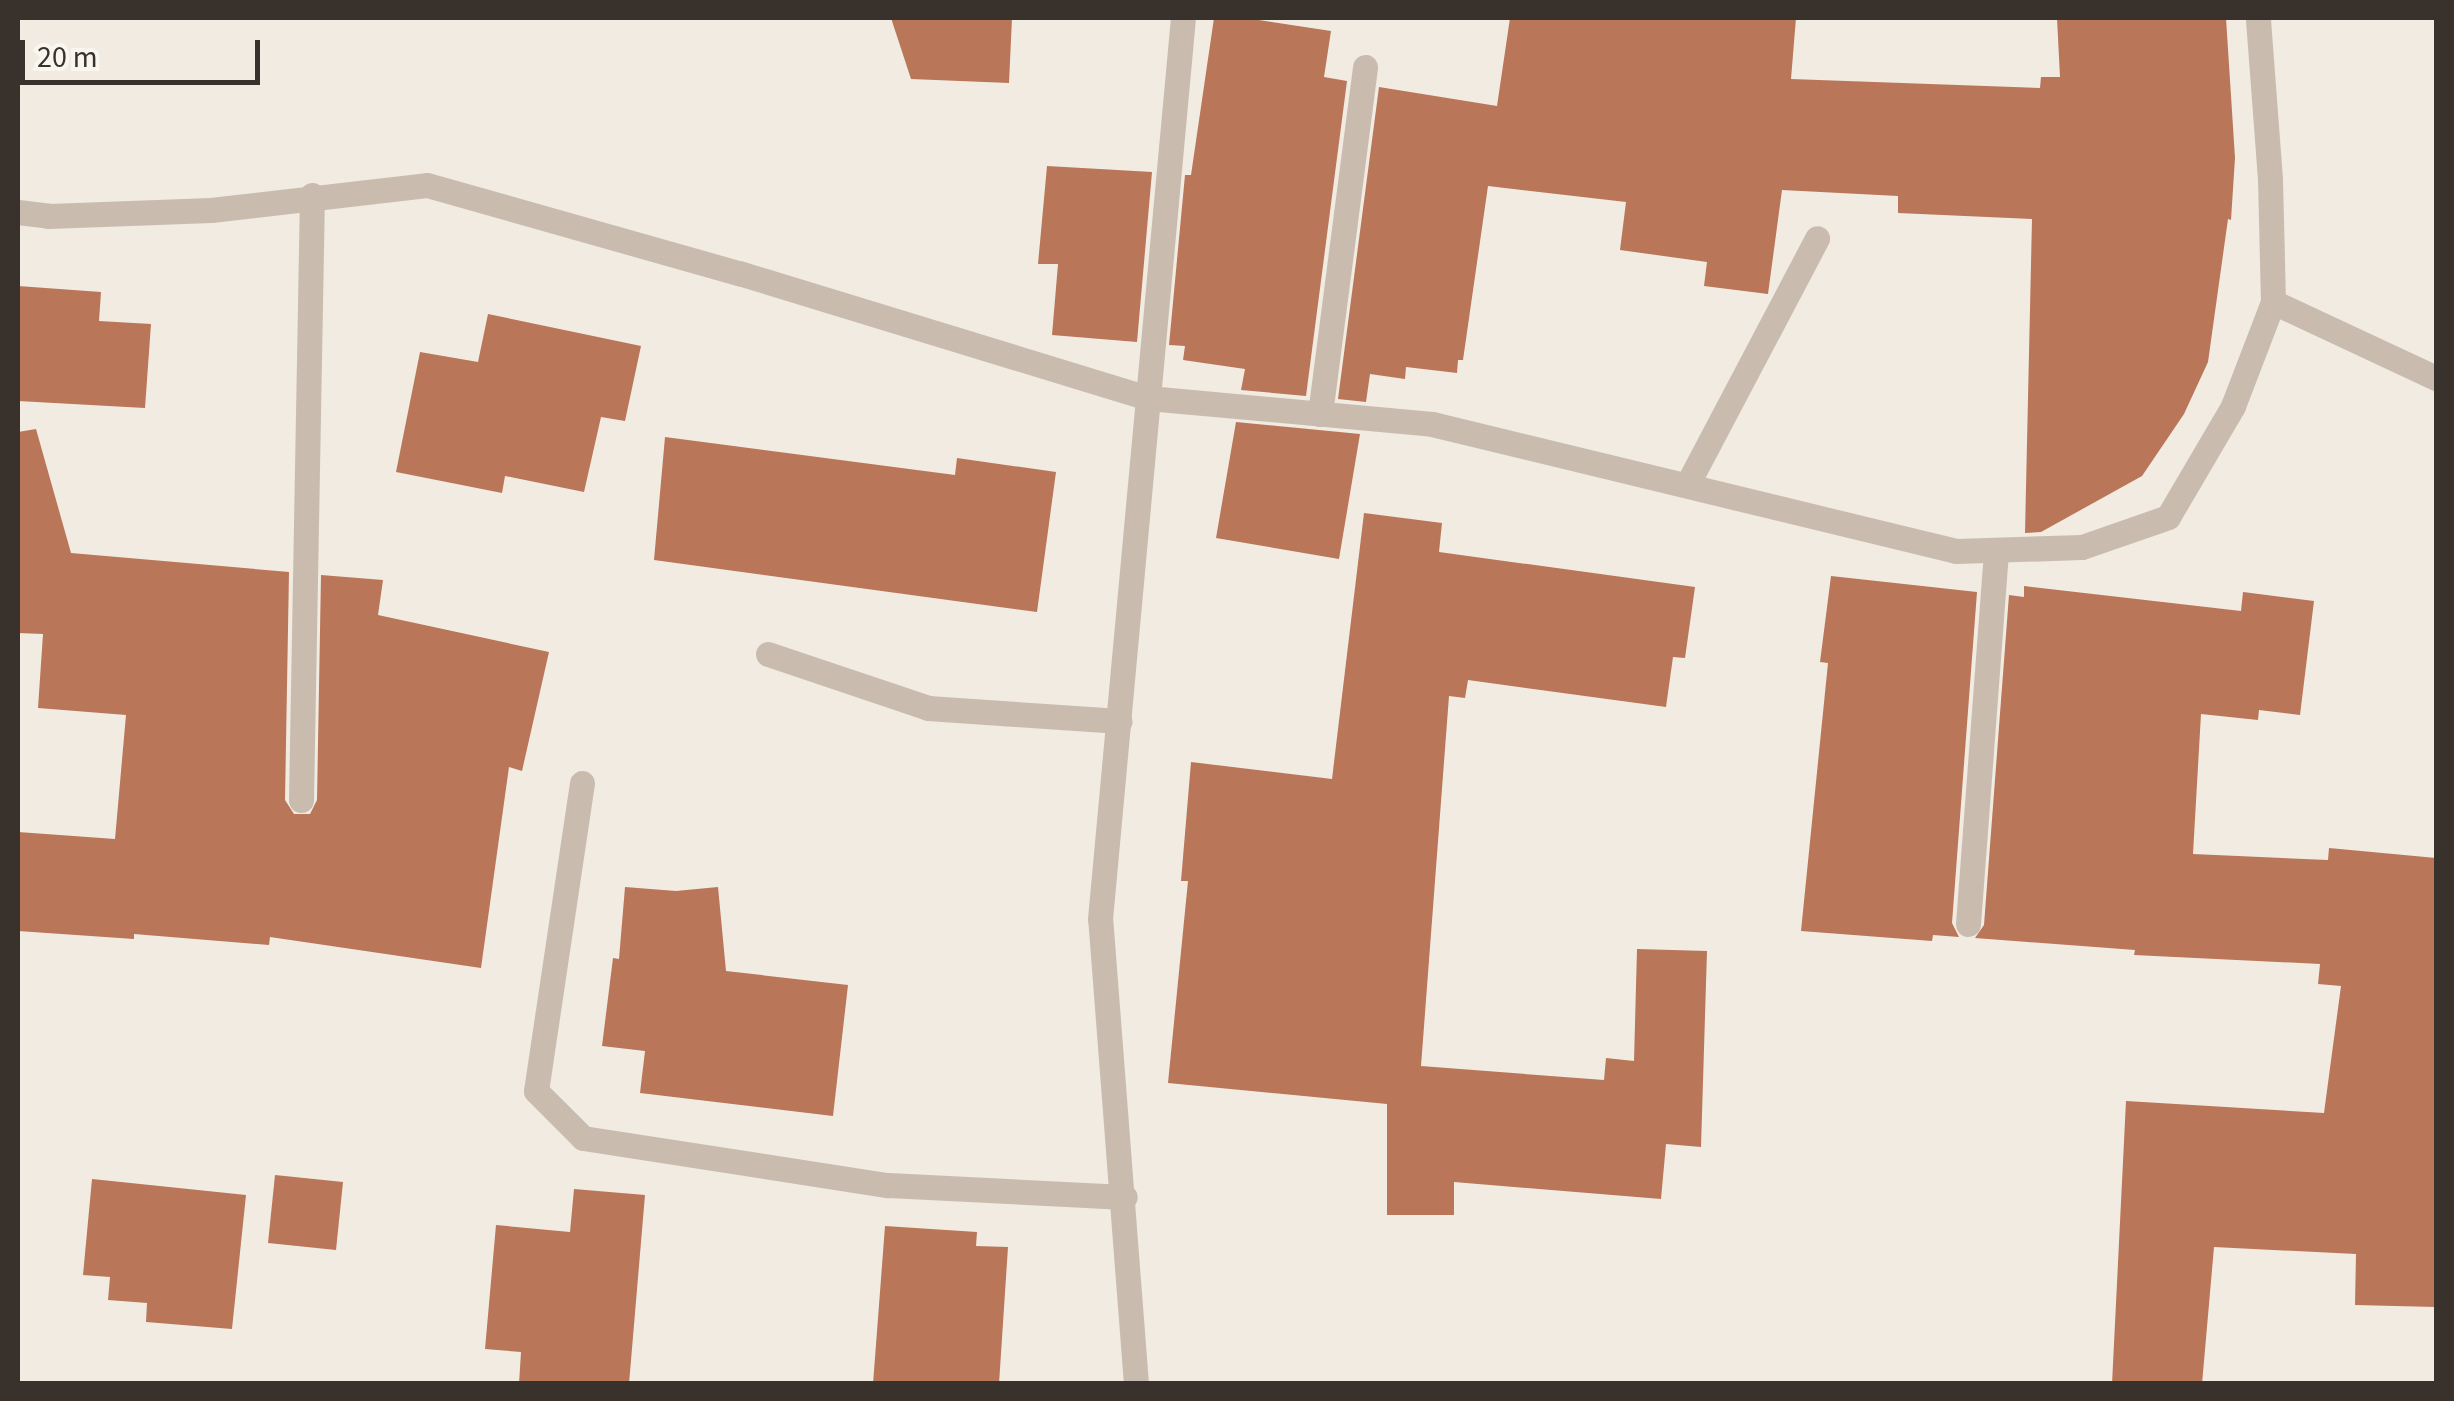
<!DOCTYPE html>
<style>
body{margin:0}
#map{position:relative;width:2454px;height:1401px;overflow:hidden;background:#f1ebe2;font-family:"Source Sans 3",sans-serif}
div>[style]{position:absolute}
[style*='--x']{left:calc(var(--x)*1px);top:calc(var(--y)*1px);width:calc(var(--w)*1px);rotate:calc(var(--a)*1deg)}
.building>*{inset:0;background:#b97659}
.service>*{height:25px;margin:-12.5px;padding:0 12.5px;transform-origin:12.5px;border-radius:12.5px;background:#c9bcaf}
.minor>*{height:25px;margin:-12.5px;padding:0 12.5px;transform-origin:12.5px;border-radius:12.5px;background:#c9bcaf}
span{translate:-50% -50%;white-space:nowrap;text-align:center;line-height:1.15;-webkit-text-stroke:8px #f9f5ef;paint-order:stroke}
.frame{position:absolute;inset:0;border:20px solid #38312c;pointer-events:none}
.scale{position:absolute;left:20px;top:40px;width:240px;height:45px;box-sizing:border-box;border:5px solid #38312c;border-top:0;padding-left:12px;font-size:30px;line-height:35px;white-space:nowrap;color:#38312c;-webkit-text-stroke:8px #f9f5ef;paint-order:stroke}
</style>
<div id="map">
<div class="building">
<div style="clip-path:polygon(891px 18px,1012px 18px,1009px 83px,911px 79px)"></div>
<div style="clip-path:polygon(1214px 18px,1245px 18px,1331px 31px,1324px 77px,1347px 81px,1306px 396px,1241px 390px,1245px 369px,1183px 360px,1185px 346px,1169px 345px,1185px 175px,1191px 175px)"></div>
<div style="clip-path:polygon(1510px 18px,1796px 18px,1791px 79px,2040px 88px,2041px 77px,2060px 77px,2057px 18px,2226px 18px,2235px 158px,2231px 220px,2228px 219px,2208px 362px,2184px 414px,2142px 476px,2041px 532px,2025px 533px,2032px 219px,1898px 213px,1898px 196px,1782px 190px,1768px 294px,1704px 286px,1707px 262px,1620px 250px,1626px 202px,1488px 186px,1463px 360px,1458px 360px,1457px 373px,1406px 367px,1405px 379px,1370px 374px,1366px 402px,1338px 399px,1379px 87px,1497px 106px)"></div>
<div style="clip-path:polygon(1047px 166px,1152px 172px,1137px 342px,1052px 335px,1058px 264px,1038px 264px)"></div>
<div style="clip-path:polygon(18px 286px,101px 292px,99px 321px,151px 324px,145px 408px,18px 401px)"></div>
<div style="clip-path:polygon(488px 314px,641px 346px,625px 421px,601px 417px,584px 492px,505px 476px,502px 493px,396px 472px,420px 352px,478px 362px)"></div>
<div style="clip-path:polygon(1236px 422px,1360px 434px,1339px 559px,1216px 538px)"></div>
<div style="clip-path:polygon(36px 429px,71px 553px,289px 572px,285px 800px,294px 814px,310px 814px,317px 800px,321px 575px,383px 580px,378px 615px,549px 652px,522px 771px,509px 767px,481px 968px,270px 937px,269px 945px,134px 934px,134px 939px,18px 931px,18px 832px,115px 839px,126px 715px,38px 708px,43px 634px,18px 633px,18px 432px)"></div>
<div style="clip-path:polygon(665px 437px,955px 475px,957px 458px,1056px 472px,1037px 612px,654px 560px)"></div>
<div style="clip-path:polygon(1364px 513px,1442px 523px,1439px 552px,1695px 587px,1685px 658px,1673px 657px,1666px 707px,1468px 680px,1465px 698px,1449px 696px,1421px 1066px,1604px 1080px,1606px 1058px,1634px 1061px,1637px 949px,1707px 951px,1701px 1147px,1666px 1144px,1661px 1199px,1454px 1182px,1454px 1215px,1387px 1215px,1387px 1104px,1168px 1083px,1188px 881px,1181px 881px,1191px 762px,1332px 779px)"></div>
<div style="clip-path:polygon(1831px 576px,1977px 592px,1952px 923px,1959px 937px,1933px 935px,1932px 941px,1801px 931px,1828px 663px,1820px 662px)"></div>
<div style="clip-path:polygon(2024px 586px,2241px 611px,2243px 592px,2314px 601px,2300px 715px,2259px 710px,2258px 720px,2201px 714px,2193px 854px,2328px 860px,2329px 848px,2436px 858px,2436px 1307px,2355px 1305px,2356px 1254px,2214px 1247px,2202px 1384px,2112px 1384px,2126px 1101px,2324px 1113px,2341px 986px,2318px 984px,2320px 964px,2134px 955px,2135px 950px,1975px 938px,1984px 925px,2009px 595px,2024px 597px)"></div>
<div style="clip-path:polygon(625px 887px,676px 891px,718px 887px,726px 971px,848px 985px,833px 1116px,640px 1093px,645px 1051px,602px 1046px,613px 958px,619px 959px)"></div>
<div style="clip-path:polygon(275px 1175px,343px 1182px,336px 1250px,268px 1243px)"></div>
<div style="clip-path:polygon(92px 1179px,246px 1195px,232px 1329px,146px 1322px,147px 1303px,108px 1300px,110px 1277px,83px 1275px)"></div>
<div style="clip-path:polygon(574px 1189px,645px 1195px,629px 1384px,519px 1384px,521px 1352px,485px 1349px,496px 1225px,570px 1232px)"></div>
<div style="clip-path:polygon(885px 1226px,977px 1232px,976px 1246px,1008px 1247px,999px 1384px,873px 1384px)"></div>
</div>
<div class="service">
<div style="--x:1320;--y:414;--w:350;--a:-82.6"></div>
<div style="--x:1687;--y:485;--w:279;--a:-62.2"></div>
<div style="--x:582;--y:783;--w:311;--a:98.5"></div>
<div style="--x:536;--y:1091;--w:66;--a:45"></div>
<div style="--x:583;--y:1138;--w:309;--a:8.8"></div>
<div style="--x:888;--y:1185;--w:237;--a:2.9"></div>
<div style="--x:301;--y:800;--w:605;--a:-88.96"></div>
</div>
<div class="minor">
<div style="--x:18;--y:212;--w:31;--a:7"></div>
<div style="--x:49;--y:216;--w:162;--a:-2.1"></div>
<div style="--x:211;--y:210;--w:217;--a:-6.6"></div>
<div style="--x:427;--y:185;--w:324;--a:15.8"></div>
<div style="--x:739;--y:273;--w:428;--a:17"></div>
<div style="--x:1148;--y:398;--w:285;--a:5.2"></div>
<div style="--x:1432;--y:424;--w:539;--a:13.62"></div>
<div style="--x:1956;--y:551;--w:126;--a:-1.8"></div>
<div style="--x:2082;--y:547;--w:91;--a:-19.2"></div>
<div style="--x:2168;--y:517;--w:129;--a:-59.6"></div>
<div style="--x:2233;--y:406;--w:111;--a:-69"></div>
<div style="--x:2273;--y:302;--w:123;--a:-91.4"></div>
<div style="--x:2270;--y:179;--w:161;--a:-94.3"></div>
<div style="--x:2273;--y:302;--w:180;--a:25"></div>
<div style="--x:768;--y:654;--w:169;--a:18.6"></div>
<div style="--x:928;--y:708;--w:192;--a:3.9"></div>
<div style="--x:1968;--y:924;--w:374;--a:-85.7"></div>
<div style="--x:1136;--y:1384;--w:466;--a:-94.4"></div>
<div style="--x:1100;--y:919;--w:905;--a:-84.74"></div>
</div>
<div class="frame"></div>
<div class="scale">20 m</div>
</div>
